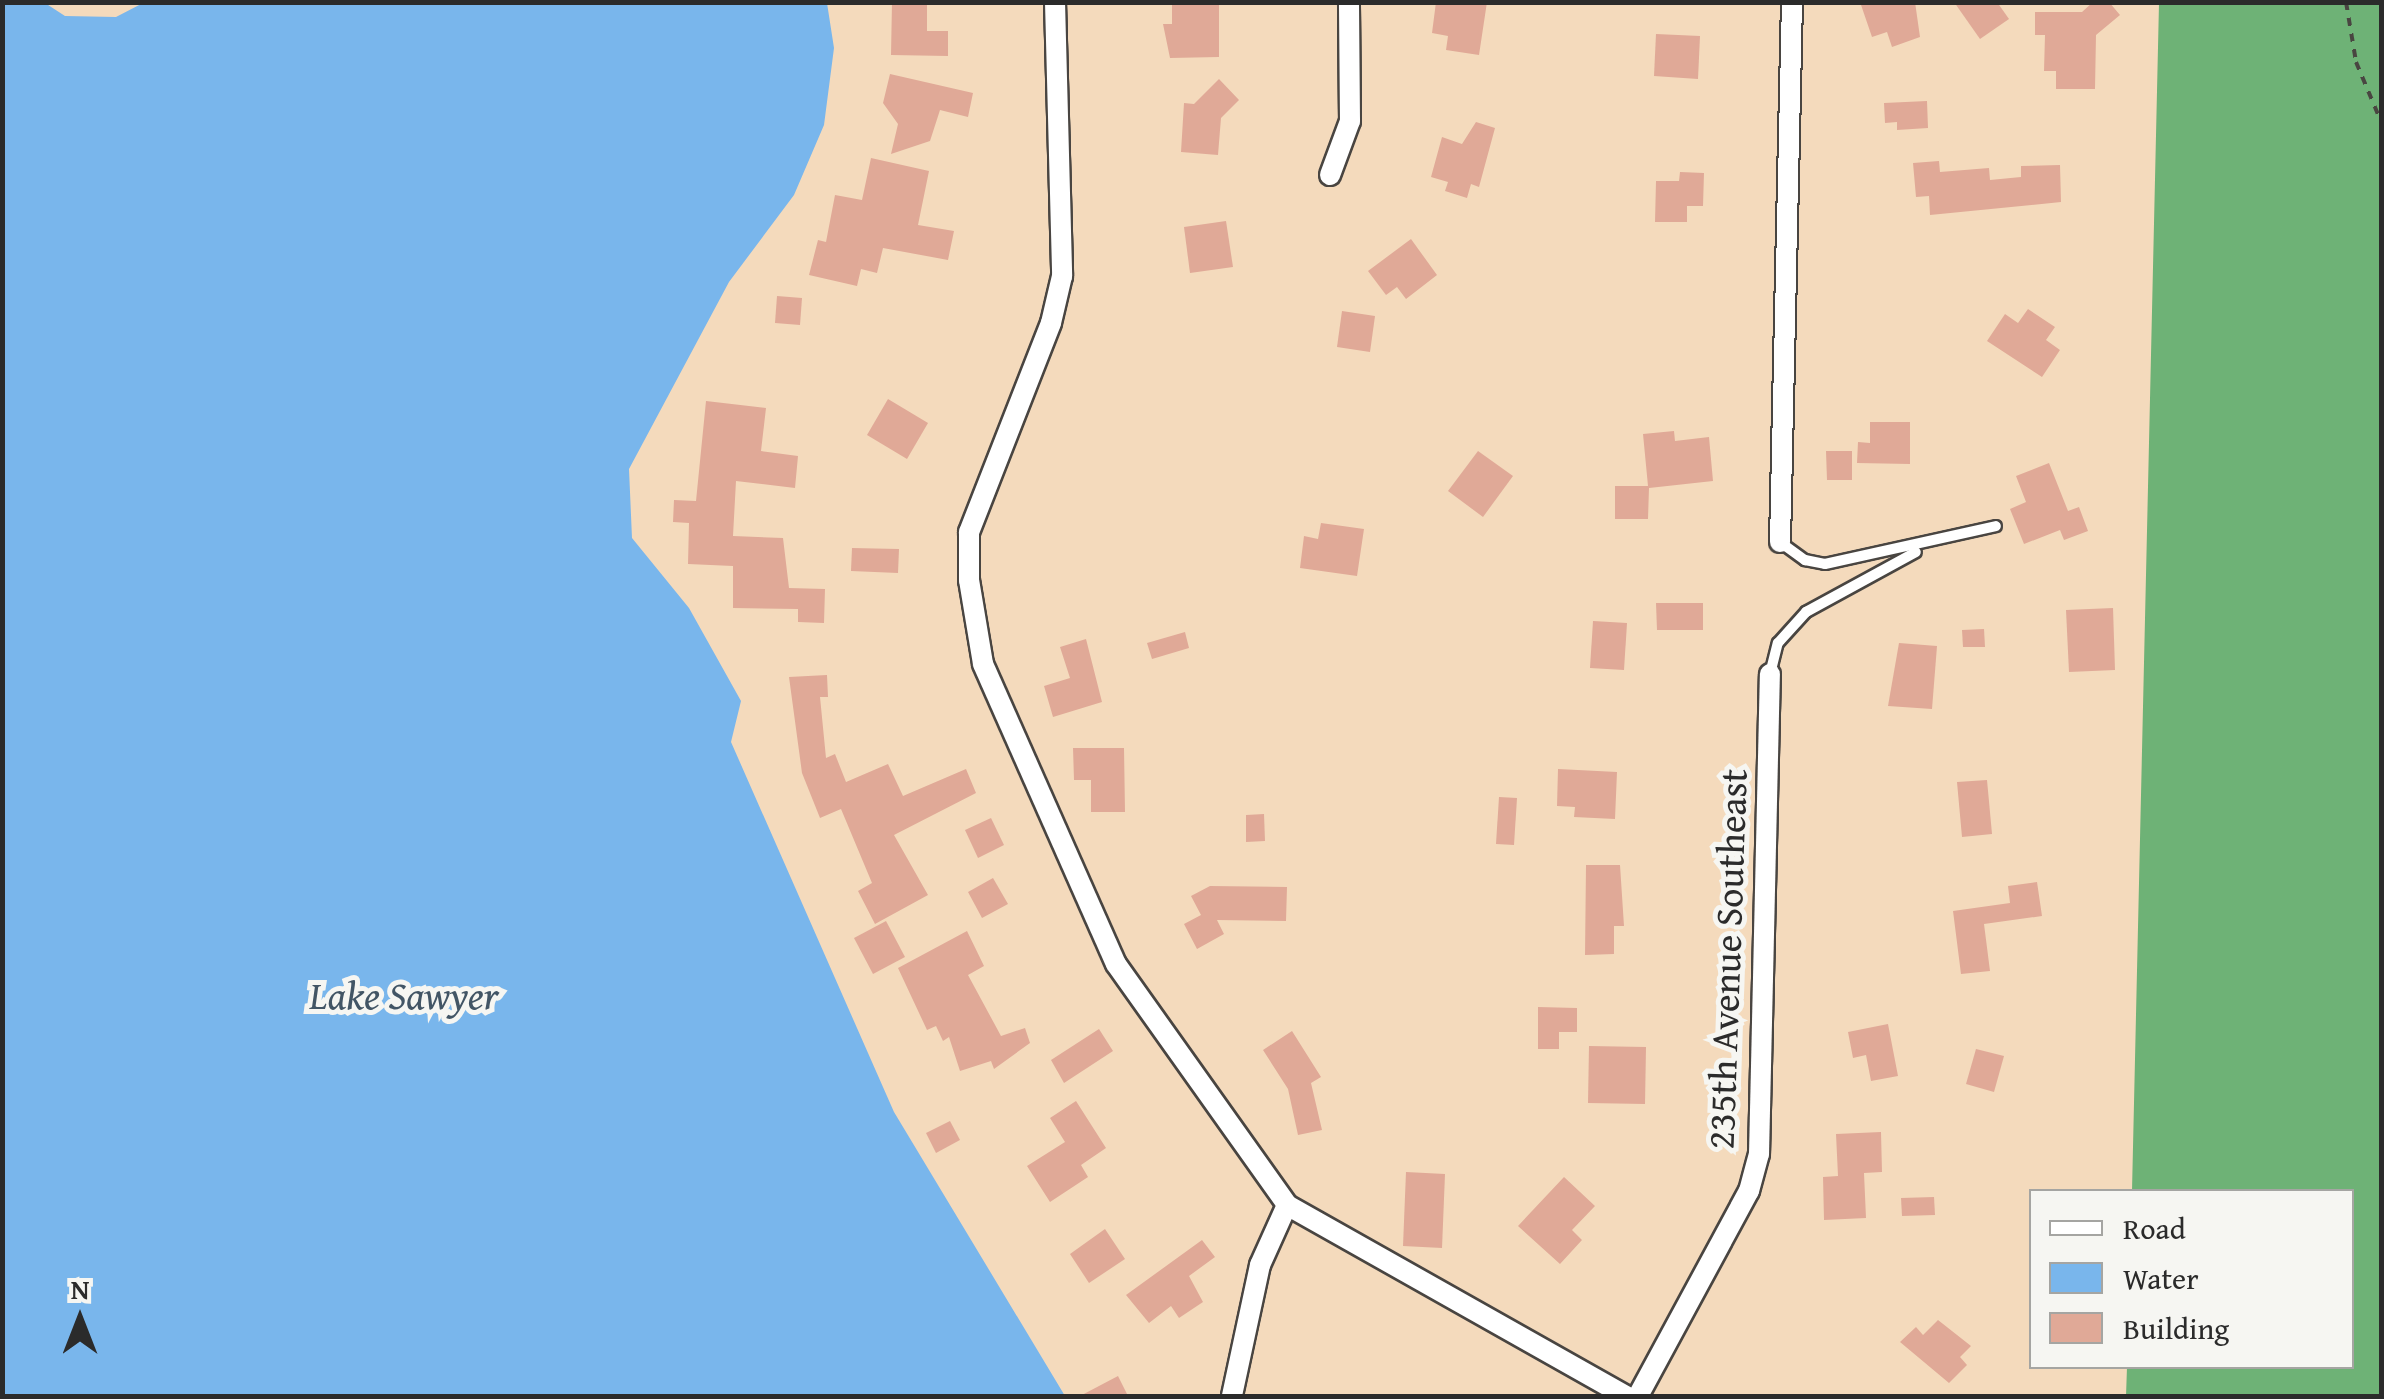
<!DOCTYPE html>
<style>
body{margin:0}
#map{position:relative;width:2384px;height:1399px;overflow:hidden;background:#f4dabc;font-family:"Gentium Book Plus",serif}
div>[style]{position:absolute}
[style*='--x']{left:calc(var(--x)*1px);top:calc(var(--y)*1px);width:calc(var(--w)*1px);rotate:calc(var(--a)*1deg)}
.forest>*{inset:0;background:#6eb276}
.water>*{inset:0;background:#79b6ec}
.building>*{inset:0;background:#e0a997}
.path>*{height:4px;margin-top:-2px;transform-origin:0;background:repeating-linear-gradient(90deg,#494541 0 8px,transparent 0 16px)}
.roads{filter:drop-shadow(2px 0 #494541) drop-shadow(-2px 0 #494541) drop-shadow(0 2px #494541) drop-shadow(0 -2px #494541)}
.lane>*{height:10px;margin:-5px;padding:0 5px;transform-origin:5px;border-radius:5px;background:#fff}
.street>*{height:20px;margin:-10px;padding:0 10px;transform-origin:10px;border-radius:10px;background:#fff}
span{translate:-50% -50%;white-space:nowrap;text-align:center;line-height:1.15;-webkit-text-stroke:10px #f6f6f2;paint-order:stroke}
.street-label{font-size:38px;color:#2b2b2b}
.water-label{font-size:40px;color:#425565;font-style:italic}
.frame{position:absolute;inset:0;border:5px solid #2b2b2b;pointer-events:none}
.legend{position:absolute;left:2029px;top:1189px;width:325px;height:180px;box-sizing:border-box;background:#f6f6f2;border:2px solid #a5a5a2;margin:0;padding:12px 18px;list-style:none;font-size:30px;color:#2b2b2b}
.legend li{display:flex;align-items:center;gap:20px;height:50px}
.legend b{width:50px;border:2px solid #a5a5a2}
.north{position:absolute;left:30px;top:1269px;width:100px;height:100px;-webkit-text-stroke:8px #f6f6f2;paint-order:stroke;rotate:0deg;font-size:28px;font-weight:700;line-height:40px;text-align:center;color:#2b2b2b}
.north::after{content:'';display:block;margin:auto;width:35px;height:45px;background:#2b2b2b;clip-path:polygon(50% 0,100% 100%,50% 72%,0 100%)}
</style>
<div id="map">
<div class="forest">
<div style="clip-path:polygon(2159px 3px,2381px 3px,2381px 1396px,2126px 1396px,2127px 1367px,2352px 1366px,2352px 1192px,2132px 1191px)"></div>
</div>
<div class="water">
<div style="clip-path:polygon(145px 2px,827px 3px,834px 48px,824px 125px,794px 195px,729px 282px,629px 469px,632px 538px,689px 608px,741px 701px,731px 742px,894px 1112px,1065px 1396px,3px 1396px,3px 3px,45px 3px,65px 16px,116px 17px)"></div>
</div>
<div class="building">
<div style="clip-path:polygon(892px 2px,927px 2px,927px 31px,948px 31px,948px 56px,891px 55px)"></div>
<div style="clip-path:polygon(1172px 2px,1219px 2px,1219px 57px,1170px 58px,1163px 24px,1172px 24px)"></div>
<div style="clip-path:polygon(1436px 2px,1487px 2px,1479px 55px,1446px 50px,1448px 36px,1432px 33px)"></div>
<div style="clip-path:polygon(1860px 2px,1915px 2px,1920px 37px,1892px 47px,1887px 32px,1872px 37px)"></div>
<div style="clip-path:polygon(1954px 2px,1997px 2px,2009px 19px,1980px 39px)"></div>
<div style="clip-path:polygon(2093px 2px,2109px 2px,2120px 15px,2096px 35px,2095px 89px,2056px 89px,2056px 71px,2044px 71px,2045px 35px,2035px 35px,2035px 12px,2082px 12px)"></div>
<div style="clip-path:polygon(1656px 34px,1700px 36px,1698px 79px,1654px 76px)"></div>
<div style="clip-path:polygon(890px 74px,973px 93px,968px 117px,940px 110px,930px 141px,891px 154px,898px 124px,883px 103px)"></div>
<div style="clip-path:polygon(1219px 79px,1239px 100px,1221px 118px,1218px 155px,1181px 152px,1184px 103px,1194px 104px)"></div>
<div style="clip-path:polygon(1927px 101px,1928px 128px,1897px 130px,1897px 122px,1885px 123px,1884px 103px)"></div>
<div style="clip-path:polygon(1476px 122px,1495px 128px,1479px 187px,1471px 184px,1467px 198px,1445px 191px,1448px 182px,1431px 177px,1442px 137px,1462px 144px)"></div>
<div style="clip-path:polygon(871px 158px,929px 171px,918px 225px,954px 231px,948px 260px,883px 248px,877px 273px,861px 269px,857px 286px,809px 275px,818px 240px,826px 242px,835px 195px,862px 200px)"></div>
<div style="clip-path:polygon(1939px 161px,1940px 172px,1989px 168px,1990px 180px,2021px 177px,2021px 166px,2060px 165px,2061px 202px,1930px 215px,1929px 196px,1916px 197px,1913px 163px)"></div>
<div style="clip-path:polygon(1680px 172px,1704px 173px,1703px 206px,1687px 206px,1687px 222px,1655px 222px,1656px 181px,1679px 181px)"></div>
<div style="clip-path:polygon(1226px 221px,1233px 267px,1190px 273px,1184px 227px)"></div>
<div style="clip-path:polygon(1411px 239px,1437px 275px,1406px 299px,1397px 287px,1386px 295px,1368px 271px)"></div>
<div style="clip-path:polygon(777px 296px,802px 298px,800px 325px,775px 323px)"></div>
<div style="clip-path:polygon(2028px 309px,2055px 327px,2046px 340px,2060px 350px,2042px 377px,1987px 341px,2005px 314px,2018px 323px)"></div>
<div style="clip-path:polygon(1342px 311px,1375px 316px,1370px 352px,1337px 347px)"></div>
<div style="clip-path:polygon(888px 399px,928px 423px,907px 459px,867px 435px)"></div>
<div style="clip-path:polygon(706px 401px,766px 408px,761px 451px,798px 456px,795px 488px,736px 481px,733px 536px,783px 538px,789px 588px,825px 589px,824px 623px,798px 622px,798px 609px,733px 608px,733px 566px,688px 564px,689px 523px,673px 522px,674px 500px,696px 501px)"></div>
<div style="clip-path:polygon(1870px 422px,1910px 422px,1910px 464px,1857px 463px,1858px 442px,1870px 443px)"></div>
<div style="clip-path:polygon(1674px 431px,1675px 441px,1709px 437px,1713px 481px,1649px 488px,1648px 519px,1615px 519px,1615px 486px,1648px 486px,1643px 434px)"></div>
<div style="clip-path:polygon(1478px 451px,1513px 476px,1483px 517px,1448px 491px)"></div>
<div style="clip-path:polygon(1826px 451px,1852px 451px,1852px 480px,1827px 480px)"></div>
<div style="clip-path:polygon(2049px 463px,2068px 511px,2079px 507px,2088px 531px,2064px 540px,2060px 530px,2024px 544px,2010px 509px,2026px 502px,2016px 476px)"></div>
<div style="clip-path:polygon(1321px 523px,1364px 529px,1357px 576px,1300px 568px,1304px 536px,1318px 539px)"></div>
<div style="clip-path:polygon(852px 548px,899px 549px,898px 573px,851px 571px)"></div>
<div style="clip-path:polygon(1656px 603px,1703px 603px,1703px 630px,1657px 630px)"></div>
<div style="clip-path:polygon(2113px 608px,2115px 670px,2069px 672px,2066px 610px)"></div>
<div style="clip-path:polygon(1593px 621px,1627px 623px,1624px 670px,1590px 668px)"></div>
<div style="clip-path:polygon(1984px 629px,1985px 647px,1963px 647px,1962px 630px)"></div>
<div style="clip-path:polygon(1185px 632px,1189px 648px,1152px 659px,1147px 643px)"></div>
<div style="clip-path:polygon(1086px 639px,1102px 702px,1053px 717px,1044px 686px,1070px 678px,1060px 647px)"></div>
<div style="clip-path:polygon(1899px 643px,1937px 646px,1932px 709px,1888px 706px)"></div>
<div style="clip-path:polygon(827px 675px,828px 697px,820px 697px,826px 758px,835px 754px,846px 782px,888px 764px,903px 796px,966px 769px,976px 793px,894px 835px,928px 895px,875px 924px,858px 891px,872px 883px,841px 809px,820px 818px,802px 773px,789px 677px)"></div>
<div style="clip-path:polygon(1073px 748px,1124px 748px,1125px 812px,1091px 812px,1091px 780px,1074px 780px)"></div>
<div style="clip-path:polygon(1558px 769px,1617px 772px,1615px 819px,1574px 817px,1575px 807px,1557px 806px)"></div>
<div style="clip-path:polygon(1987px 780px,1992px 834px,1962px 837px,1957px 782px)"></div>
<div style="clip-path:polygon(1499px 797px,1517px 798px,1514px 845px,1496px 844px)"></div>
<div style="clip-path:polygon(1264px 814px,1265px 841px,1246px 842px,1246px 815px)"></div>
<div style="clip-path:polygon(991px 818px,1004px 845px,978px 858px,965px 830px)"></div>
<div style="clip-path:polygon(1586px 865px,1620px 865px,1624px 926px,1614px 926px,1614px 954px,1585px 955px)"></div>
<div style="clip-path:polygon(993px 878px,1008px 904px,982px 918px,968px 892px)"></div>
<div style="clip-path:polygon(2037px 882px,2042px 916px,1984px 924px,1990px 971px,1961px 974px,1953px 911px,2010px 903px,2008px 886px)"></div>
<div style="clip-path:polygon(1210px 886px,1287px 887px,1286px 921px,1217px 920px,1224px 934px,1197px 949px,1184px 924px,1201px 915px,1191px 896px)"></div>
<div style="clip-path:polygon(886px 921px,905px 957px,873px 974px,854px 938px)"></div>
<div style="clip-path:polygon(967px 931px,984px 966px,968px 975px,1001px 1036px,1025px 1028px,1030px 1043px,994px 1069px,991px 1061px,960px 1071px,949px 1037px,943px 1041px,936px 1026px,927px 1030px,898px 968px)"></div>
<div style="clip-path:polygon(1538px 1007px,1577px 1008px,1577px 1032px,1559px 1032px,1559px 1049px,1538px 1049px)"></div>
<div style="clip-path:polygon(1888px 1024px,1898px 1076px,1871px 1081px,1866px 1055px,1853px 1058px,1848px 1032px)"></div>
<div style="clip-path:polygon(1099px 1029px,1113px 1051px,1064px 1083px,1051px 1060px)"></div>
<div style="clip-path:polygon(1292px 1031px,1321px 1077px,1311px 1083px,1322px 1130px,1298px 1135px,1288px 1089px,1263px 1050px)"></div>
<div style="clip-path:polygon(1589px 1046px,1646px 1047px,1645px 1104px,1588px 1103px)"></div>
<div style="clip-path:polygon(1976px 1049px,2004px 1056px,1994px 1092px,1966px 1084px)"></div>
<div style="clip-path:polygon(1076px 1101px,1106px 1148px,1081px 1165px,1088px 1177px,1050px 1202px,1027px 1166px,1065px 1142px,1050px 1118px)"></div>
<div style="clip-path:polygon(950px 1121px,960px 1140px,936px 1153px,926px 1133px)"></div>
<div style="clip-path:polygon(1881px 1132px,1882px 1172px,1864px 1173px,1866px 1218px,1824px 1220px,1823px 1177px,1838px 1176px,1836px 1134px)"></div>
<div style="clip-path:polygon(1406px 1172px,1445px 1174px,1442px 1248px,1403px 1246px)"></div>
<div style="clip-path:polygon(1564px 1177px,1595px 1206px,1572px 1230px,1582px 1240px,1560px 1264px,1518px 1226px)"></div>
<div style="clip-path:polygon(1934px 1197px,1935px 1215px,1902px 1216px,1901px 1198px)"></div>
<div style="clip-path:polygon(1105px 1229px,1125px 1259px,1089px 1283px,1070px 1254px)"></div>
<div style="clip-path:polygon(1202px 1240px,1215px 1257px,1189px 1276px,1203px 1302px,1179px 1318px,1171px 1306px,1149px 1323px,1126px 1295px)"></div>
<div style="clip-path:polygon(1938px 1320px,1971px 1346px,1960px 1357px,1967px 1365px,1949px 1383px,1900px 1342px,1916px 1327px,1923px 1335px)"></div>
<div style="clip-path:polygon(1118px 1376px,1128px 1396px,1080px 1396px)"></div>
</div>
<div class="path">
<div style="--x:2346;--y:2;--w:61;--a:80.5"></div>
<div style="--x:2356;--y:62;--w:67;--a:67.2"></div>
</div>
<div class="roads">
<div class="lane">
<div style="--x:1780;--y:542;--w:31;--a:36"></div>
<div style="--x:1805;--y:560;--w:20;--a:11"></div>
<div style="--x:1825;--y:564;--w:175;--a:-12.5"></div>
<div style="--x:1770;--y:674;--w:32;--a:-76"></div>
<div style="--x:1778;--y:643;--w:42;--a:-47.9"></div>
<div style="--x:1806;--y:612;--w:125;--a:-28.6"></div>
</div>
<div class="street">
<div style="--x:1055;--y:2;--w:274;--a:88.5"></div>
<div style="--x:1062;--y:276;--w:48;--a:103.2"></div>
<div style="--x:1051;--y:323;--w:225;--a:111.4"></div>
<div style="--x:969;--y:532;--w:48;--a:90"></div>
<div style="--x:969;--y:580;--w:85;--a:80.5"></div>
<div style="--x:983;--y:664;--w:328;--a:66.1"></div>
<div style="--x:1116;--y:964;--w:296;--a:54.6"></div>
<div style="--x:1287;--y:1205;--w:66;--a:114.2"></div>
<div style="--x:1260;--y:1265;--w:134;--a:102.1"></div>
<div style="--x:1330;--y:175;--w:58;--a:-69.7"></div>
<div style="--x:1350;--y:121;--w:119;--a:-90.5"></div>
<div style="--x:1780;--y:542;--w:540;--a:-88.73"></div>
<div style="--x:1287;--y:1205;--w:389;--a:29.4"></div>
<div style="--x:1638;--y:1396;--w:233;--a:-61.6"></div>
<div style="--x:1749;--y:1191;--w:38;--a:-75"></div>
<div style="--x:1759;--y:1154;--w:480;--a:-88.7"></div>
</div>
</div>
<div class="street-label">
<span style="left:1727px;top:959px;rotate:-88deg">235th Avenue Southeast</span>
</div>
<div class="water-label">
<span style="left:404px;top:995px">Lake Sawyer</span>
</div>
<div class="frame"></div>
<ul class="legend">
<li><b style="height:12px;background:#fff"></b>Road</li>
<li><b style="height:28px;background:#79b6ec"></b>Water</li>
<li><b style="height:28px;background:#e0a997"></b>Building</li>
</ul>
<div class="north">N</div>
</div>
